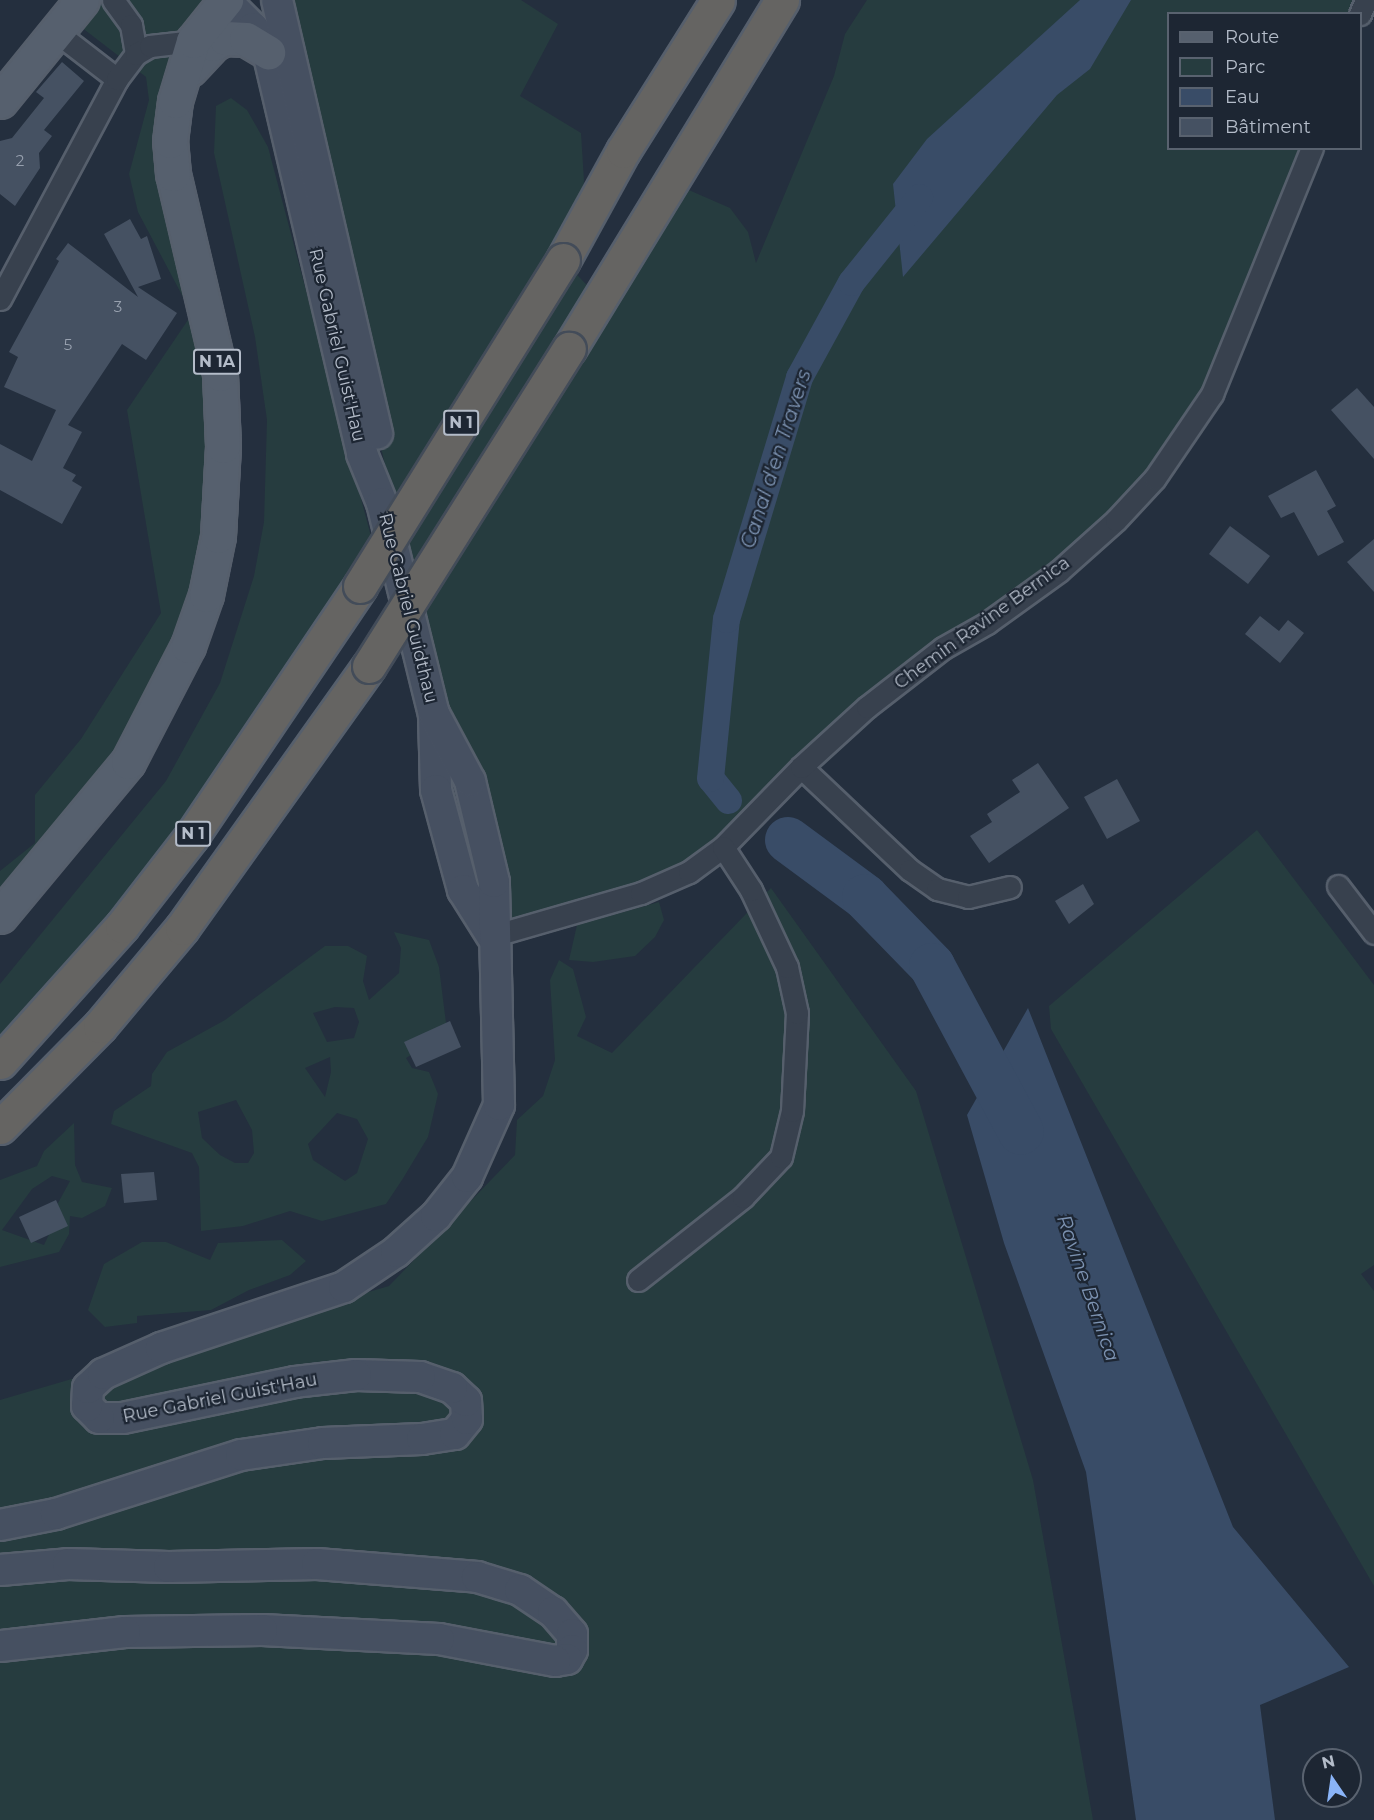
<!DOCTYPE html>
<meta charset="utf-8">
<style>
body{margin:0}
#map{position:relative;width:1374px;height:1820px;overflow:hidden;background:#242f3e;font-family:Montserrat,sans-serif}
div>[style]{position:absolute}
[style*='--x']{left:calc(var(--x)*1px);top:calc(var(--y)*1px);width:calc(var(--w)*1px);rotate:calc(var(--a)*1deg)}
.green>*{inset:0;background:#263c3f}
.water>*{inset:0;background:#394c67}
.canal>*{height:27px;margin:-13.5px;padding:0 13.5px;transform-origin:13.5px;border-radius:13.5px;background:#394c67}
.river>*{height:46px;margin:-23px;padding:0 23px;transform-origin:23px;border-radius:23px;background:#394c67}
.building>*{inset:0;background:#455162}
.roads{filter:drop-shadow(2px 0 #565f6c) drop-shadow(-2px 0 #565f6c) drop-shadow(0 2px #565f6c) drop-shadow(0 -2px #565f6c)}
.minor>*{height:21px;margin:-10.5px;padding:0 10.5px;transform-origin:10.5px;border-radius:10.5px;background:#38414e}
.secondary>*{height:30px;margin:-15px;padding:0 15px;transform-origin:15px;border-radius:15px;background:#465061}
.primary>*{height:33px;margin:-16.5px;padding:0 16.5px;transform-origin:16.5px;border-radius:16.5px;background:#56606e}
.trunk>*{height:33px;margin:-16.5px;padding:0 16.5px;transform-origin:16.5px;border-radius:16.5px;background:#656462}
.bridges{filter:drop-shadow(2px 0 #434c59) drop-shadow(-2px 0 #434c59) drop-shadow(0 2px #434c59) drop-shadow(0 -2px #434c59)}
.trunk-bridge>*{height:33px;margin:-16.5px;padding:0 16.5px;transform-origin:16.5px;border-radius:16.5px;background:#656462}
span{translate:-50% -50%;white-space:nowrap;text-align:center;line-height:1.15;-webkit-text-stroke:4.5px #1d2633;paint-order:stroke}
.number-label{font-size:15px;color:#98a1af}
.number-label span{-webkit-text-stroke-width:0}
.shield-label span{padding:2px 4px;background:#1d2633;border:2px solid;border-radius:4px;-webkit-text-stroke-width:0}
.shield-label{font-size:16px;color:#b4bcc9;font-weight:700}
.street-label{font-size:18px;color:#b4bcc9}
.water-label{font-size:20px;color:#7c92b1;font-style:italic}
.legend{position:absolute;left:1167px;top:12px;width:195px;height:138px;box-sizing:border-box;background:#1d2633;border:2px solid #59626f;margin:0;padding:8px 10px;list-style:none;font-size:18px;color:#b4bcc9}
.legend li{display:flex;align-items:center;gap:12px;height:30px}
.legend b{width:30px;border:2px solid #59626f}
.north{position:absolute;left:1302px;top:1748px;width:60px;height:60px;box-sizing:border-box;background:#1d2633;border:2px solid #59626f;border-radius:50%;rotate:347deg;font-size:16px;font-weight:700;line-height:24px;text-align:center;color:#b4bcc9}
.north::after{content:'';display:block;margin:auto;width:21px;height:27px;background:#8ab4f8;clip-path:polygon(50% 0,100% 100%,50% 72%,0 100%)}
</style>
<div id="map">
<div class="green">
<div style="clip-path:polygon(82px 0,225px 0,175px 101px,220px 374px,218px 536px,157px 710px,0 916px,0 871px,35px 843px,35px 795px,81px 739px,161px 613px,127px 410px,192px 314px,138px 212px,129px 174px,149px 100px,146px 77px,68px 17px)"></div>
<div style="clip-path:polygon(285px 0,521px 0,558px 24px,520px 96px,581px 133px,584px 181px,580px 209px,562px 259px,601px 300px,675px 184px,730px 208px,748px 232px,756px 263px,834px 76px,845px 34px,867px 0,1366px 0,1360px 14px,1168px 14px,1168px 148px,1312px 149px,1212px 394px,1116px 520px,943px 648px,689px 872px,492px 931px,280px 7px)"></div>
<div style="clip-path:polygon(231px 98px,247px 110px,268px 147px,377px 559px,191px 837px,0 1062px,0 984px,166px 781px,220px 683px,254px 576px,264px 522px,267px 420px,255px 337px,214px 153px,216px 106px)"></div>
<div style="clip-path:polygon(1257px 830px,1374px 985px,1374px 1265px,1361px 1274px,1374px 1291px,1374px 1586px,1051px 1029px,1049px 1006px)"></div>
<div style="clip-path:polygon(771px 888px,916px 1091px,1033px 1480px,1093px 1820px,0 1820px,0 1400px,389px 1286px,515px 1155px,517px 1120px,543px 1096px,555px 1060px,550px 980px,559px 960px,573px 969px,586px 1017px,577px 1036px,612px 1053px)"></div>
<div style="clip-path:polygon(659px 902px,664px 920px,655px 937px,635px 956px,593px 962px,569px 960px,577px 925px)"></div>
<div style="clip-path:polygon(evenodd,394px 932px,429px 940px,439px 967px,446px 1023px,443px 1035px,406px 1058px,412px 1068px,429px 1072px,438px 1094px,428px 1137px,402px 1180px,386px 1204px,322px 1221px,290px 1211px,243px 1226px,201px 1231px,199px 1167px,192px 1153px,111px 1124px,114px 1111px,151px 1086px,152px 1074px,167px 1052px,225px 1020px,325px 946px,348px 946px,367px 956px,363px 981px,369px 1000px,399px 973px,401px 948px,394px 932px,335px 1007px,354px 1008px,359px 1022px,354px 1038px,327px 1042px,313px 1013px,335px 1007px,394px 932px,330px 1057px,331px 1072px,325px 1097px,305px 1068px,330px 1057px,394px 932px,236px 1100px,252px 1130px,254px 1153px,248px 1163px,235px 1163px,220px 1155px,202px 1138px,198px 1112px,236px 1100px,394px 932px,337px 1113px,357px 1119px,368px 1139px,357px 1173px,345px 1181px,313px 1160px,308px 1144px,337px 1113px)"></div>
<div style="clip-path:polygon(evenodd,74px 1123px,75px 1165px,82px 1182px,112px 1188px,105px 1206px,82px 1218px,70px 1216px,69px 1234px,59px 1252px,0 1267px,0 1180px,37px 1166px,44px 1151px,74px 1123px,52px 1176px,70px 1181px,58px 1203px,58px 1215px,44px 1245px,2px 1230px,32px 1189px,52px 1176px)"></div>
<div style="clip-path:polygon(282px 1240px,306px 1261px,290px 1275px,249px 1290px,211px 1310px,137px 1316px,137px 1323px,105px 1327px,88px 1310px,104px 1264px,142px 1242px,166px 1242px,210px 1260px,218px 1243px)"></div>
</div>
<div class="water">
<div style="clip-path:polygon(1080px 0,1131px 0,1090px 69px,1057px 95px,903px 277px,893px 184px,927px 139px)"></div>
<div style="clip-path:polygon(1028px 1008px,1233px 1527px,1349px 1667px,1260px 1705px,1275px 1820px,1136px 1820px,1086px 1472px,1004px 1243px,967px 1115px)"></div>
</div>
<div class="canal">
<div style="--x:728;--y:800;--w:28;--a:-129"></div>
<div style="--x:710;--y:778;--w:160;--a:-84.3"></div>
<div style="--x:726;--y:619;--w:253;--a:-73.2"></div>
<div style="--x:799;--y:377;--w:108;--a:-61.3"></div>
<div style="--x:851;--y:282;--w:109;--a:-51.3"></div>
</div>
<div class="river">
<div style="--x:788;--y:840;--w:96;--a:36.5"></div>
<div style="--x:865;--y:897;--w:96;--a:45.8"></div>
<div style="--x:932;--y:966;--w:188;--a:61.8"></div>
</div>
<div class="building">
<div style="clip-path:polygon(62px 62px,84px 81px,44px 130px,52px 136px,39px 153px,40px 168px,15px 206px,0 194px,0 141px,12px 138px,44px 98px,36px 92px)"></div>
<div style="clip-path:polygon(130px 219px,141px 239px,147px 236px,161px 279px,138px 287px,177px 313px,146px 360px,122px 344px,68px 425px,82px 432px,63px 468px,76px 475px,72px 481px,82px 487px,62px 524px,0 490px,0 444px,32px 461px,56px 410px,4px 387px,18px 357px,9px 352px,59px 261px,56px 259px,68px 243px,138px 297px,104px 234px)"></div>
<div style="clip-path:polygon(1357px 388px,1374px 407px,1374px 459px,1331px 410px)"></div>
<div style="clip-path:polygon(1316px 470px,1336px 506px,1327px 511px,1344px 542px,1318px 556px,1294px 512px,1281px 518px,1268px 496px)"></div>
<div style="clip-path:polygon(1230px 526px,1270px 556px,1248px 584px,1209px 554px)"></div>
<div style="clip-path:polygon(1374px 539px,1374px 592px,1347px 562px)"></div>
<div style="clip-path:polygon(1260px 616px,1279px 631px,1288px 620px,1304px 633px,1280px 663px,1245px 634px)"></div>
<div style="clip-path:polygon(1038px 763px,1069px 808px,989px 863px,970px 836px,992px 822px,987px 814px,1020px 792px,1012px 780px)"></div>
<div style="clip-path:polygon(1117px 779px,1140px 821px,1107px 839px,1084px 797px)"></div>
<div style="clip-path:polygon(1083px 884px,1094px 904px,1069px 924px,1055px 901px)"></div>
<div style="clip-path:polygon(450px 1021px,461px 1047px,416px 1067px,404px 1042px)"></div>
<div style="clip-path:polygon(154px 1172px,157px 1200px,124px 1203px,121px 1174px)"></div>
<div style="clip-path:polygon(56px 1200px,68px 1226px,31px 1243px,19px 1217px)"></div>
</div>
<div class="roads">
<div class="minor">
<div style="--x:113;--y:0;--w:31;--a:54"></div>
<div style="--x:131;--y:25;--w:29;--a:80"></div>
<div style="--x:1360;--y:14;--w:15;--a:-67"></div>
<div style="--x:56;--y:32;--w:77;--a:37.6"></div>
<div style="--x:0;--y:299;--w:249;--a:-62"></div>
<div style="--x:117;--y:79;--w:31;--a:-53"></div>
<div style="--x:136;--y:54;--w:16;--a:-30"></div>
<div style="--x:150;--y:46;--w:43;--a:-6.6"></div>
<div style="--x:801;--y:767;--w:150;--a:43.4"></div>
<div style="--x:910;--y:870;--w:33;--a:35"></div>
<div style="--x:937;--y:889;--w:32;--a:14"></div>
<div style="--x:968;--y:897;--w:43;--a:-13.4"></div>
<div style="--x:1338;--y:886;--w:59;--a:52.5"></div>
<div style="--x:492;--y:936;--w:155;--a:-16.1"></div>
<div style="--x:641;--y:893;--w:52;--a:-23.6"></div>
<div style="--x:689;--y:872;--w:42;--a:-36.3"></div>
<div style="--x:723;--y:847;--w:112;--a:-45.7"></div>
<div style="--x:801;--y:767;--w:89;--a:-42.3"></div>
<div style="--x:867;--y:707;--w:96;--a:-37.8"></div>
<div style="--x:943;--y:648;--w:51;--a:-29.6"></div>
<div style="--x:987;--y:623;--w:89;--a:-35.8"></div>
<div style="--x:1059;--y:571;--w:76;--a:-41.8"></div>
<div style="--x:1116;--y:520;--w:57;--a:-47.1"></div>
<div style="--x:1155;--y:478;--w:102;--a:-55.8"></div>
<div style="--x:1212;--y:394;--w:266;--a:-67.9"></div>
<div style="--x:638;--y:1280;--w:134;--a:-38.3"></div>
<div style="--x:743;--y:1197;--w:55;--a:-46.5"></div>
<div style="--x:781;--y:1157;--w:47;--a:-76.6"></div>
<div style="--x:792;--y:1111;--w:98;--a:-87.1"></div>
<div style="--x:797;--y:1013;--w:47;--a:-102.3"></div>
<div style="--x:787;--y:967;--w:85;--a:-115.1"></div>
<div style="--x:751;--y:890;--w:51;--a:-123.1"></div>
</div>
<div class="secondary">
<div style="--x:225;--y:0;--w:40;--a:45"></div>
<div style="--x:253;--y:28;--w:28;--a:58"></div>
<div style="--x:268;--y:52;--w:413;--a:76.8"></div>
<div style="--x:362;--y:454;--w:53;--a:67.8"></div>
<div style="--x:382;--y:503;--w:217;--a:76.2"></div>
<div style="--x:434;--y:714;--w:76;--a:88.5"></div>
<div style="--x:436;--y:790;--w:104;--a:74.9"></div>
<div style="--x:463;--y:890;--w:54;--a:57.8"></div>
<div style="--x:277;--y:0;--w:445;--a:77"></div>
<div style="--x:0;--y:1525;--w:57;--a:-11.1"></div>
<div style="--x:56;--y:1514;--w:194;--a:-17.7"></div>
<div style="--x:241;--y:1455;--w:83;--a:-8.3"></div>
<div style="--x:323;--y:1443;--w:99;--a:-2.3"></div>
<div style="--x:422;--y:1439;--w:33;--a:-9"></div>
<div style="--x:455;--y:1434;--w:19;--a:-51"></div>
<div style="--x:467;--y:1419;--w:18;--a:-93"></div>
<div style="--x:466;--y:1401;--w:19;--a:-137"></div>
<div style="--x:452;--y:1388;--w:34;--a:-161"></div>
<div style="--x:420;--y:1377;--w:64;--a:-178.2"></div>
<div style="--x:356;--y:1375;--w:61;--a:173.5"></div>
<div style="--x:295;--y:1382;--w:176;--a:168.2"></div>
<div style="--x:123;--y:1418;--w:24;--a:180"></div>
<div style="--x:99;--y:1418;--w:17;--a:-135"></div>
<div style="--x:87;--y:1406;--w:18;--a:-87"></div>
<div style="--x:88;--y:1388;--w:21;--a:-43"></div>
<div style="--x:103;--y:1374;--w:64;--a:-24.1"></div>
<div style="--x:161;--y:1348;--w:193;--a:-18.4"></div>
<div style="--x:344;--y:1287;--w:63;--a:-33.9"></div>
<div style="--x:396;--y:1252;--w:54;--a:-42"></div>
<div style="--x:436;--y:1216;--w:50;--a:-51.5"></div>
<div style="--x:467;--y:1177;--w:79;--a:-66"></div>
<div style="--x:499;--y:1105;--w:223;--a:-91.3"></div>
<div style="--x:494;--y:882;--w:104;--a:-103.4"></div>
<div style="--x:470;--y:781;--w:76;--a:-118.2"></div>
<div style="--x:0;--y:1570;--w:68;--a:-5"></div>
<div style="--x:68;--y:1564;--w:101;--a:1.7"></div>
<div style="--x:169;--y:1567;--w:148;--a:-1.2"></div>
<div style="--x:317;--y:1564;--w:161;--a:4.6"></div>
<div style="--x:477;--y:1577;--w:45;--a:16.8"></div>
<div style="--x:520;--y:1590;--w:40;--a:34"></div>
<div style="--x:553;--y:1612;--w:29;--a:49"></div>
<div style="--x:572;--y:1634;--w:16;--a:90"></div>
<div style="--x:572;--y:1650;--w:10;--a:119"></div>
<div style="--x:567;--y:1659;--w:12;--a:171"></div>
<div style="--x:555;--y:1661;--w:118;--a:-169.3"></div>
<div style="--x:439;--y:1639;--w:177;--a:-177.1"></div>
<div style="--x:262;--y:1630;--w:137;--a:179.2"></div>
<div style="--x:125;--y:1632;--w:126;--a:173.6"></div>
</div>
<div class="primary">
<div style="--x:190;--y:69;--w:34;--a:-47"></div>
<div style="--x:213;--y:44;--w:13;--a:-27"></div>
<div style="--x:225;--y:38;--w:21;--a:3"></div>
<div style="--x:246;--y:39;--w:26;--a:31"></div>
<div style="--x:0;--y:101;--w:130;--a:-50.9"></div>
<div style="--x:0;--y:916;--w:200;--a:-50.3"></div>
<div style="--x:128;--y:762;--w:131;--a:-62.7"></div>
<div style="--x:188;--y:646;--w:54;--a:-70.6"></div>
<div style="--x:206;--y:595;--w:60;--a:-78.5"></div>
<div style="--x:218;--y:536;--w:90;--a:-86.8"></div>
<div style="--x:223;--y:446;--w:72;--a:-92.4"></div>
<div style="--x:220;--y:374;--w:205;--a:-103.2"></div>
<div style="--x:173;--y:174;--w:33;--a:-95"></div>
<div style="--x:170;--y:141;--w:40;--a:-82.9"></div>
<div style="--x:175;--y:101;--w:63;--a:-73.3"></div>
<div style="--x:193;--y:41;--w:53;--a:-51.2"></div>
</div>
<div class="trunk">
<div style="--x:563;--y:260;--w:124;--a:-61.2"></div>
<div style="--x:623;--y:151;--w:178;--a:-57.8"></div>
<div style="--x:569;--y:349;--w:409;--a:-58.6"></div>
<div style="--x:0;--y:1062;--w:183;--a:-48.1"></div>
<div style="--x:122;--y:926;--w:113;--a:-52.2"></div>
<div style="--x:191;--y:837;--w:303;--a:-56"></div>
<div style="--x:0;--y:1127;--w:142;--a:-45.3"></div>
<div style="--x:100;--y:1026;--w:128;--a:-50.1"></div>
<div style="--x:182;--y:928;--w:322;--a:-54.5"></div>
</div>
</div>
<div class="bridges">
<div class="trunk-bridge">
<div style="--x:360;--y:586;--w:384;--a:-58.1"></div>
<div style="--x:369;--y:666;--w:375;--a:-57.8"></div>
</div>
</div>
<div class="number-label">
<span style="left:20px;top:161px">2</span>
<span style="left:118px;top:307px">3</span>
<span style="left:68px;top:345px">5</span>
</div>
<div class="shield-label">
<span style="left:217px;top:362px">N 1A</span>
<span style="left:461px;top:423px">N 1</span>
<span style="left:193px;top:834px">N 1</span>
</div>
<div class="street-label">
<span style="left:337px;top:345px;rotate:77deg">Rue Gabriel Guist'Hau</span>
<span style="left:408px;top:608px;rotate:76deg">Rue Gabriel Guidthau</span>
<span style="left:982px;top:623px;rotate:-36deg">Chemin Ravine Bernica</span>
<span style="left:220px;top:1398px;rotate:-11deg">Rue Gabriel Guist'Hau</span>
</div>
<div class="water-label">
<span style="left:776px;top:459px;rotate:-72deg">Canal d'en Travers</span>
<span style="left:1088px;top:1288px;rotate:71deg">Ravine Bernica</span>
</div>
<ul class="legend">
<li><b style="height:8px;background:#56606e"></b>Route</li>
<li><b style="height:16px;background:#263c3f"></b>Parc</li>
<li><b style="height:16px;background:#394c67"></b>Eau</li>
<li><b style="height:16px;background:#455162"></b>Bâtiment</li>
</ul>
<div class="north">N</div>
</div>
